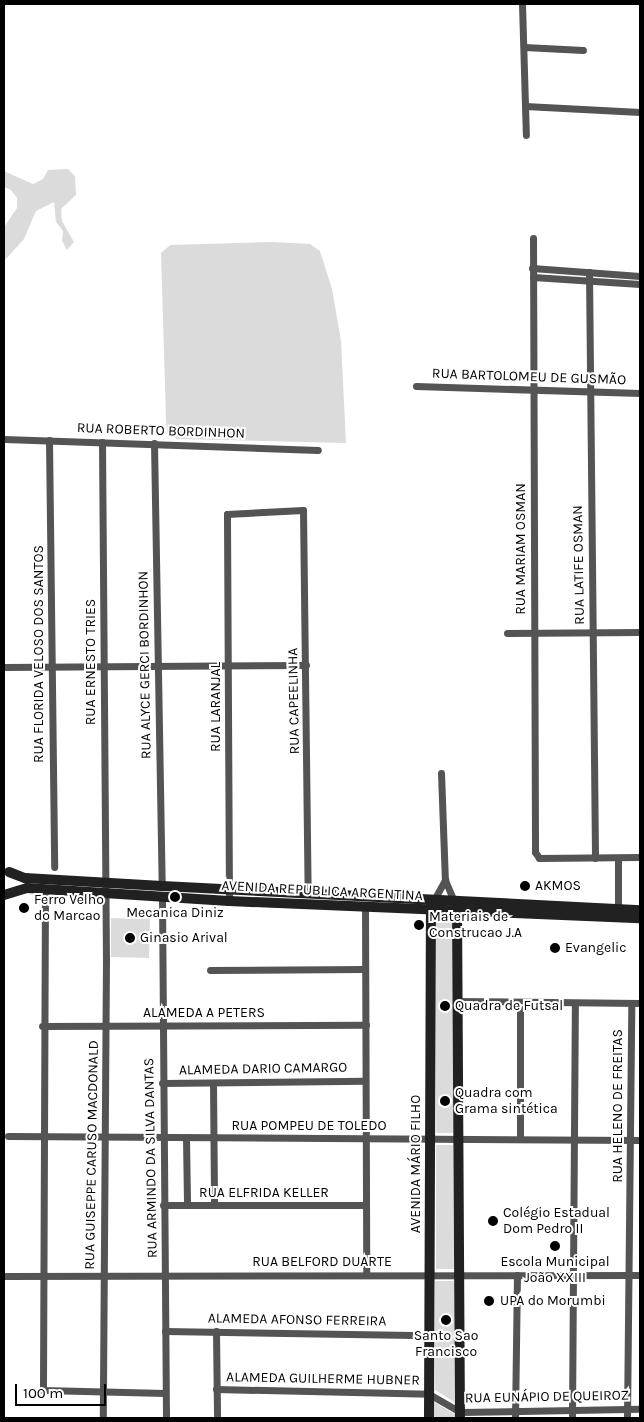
<!DOCTYPE html>
<meta charset="utf-8">
<style>
body{margin:0}
#map{position:relative;width:644px;height:1422px;overflow:hidden;background:#fff;font-family:Karla,sans-serif}
div>[style]{position:absolute}
[style*='--x']{left:calc(var(--x)*1px);top:calc(var(--y)*1px);width:calc(var(--w)*1px);rotate:calc(var(--a)*1deg)}
.green>*{inset:0;background:#dbdbdb}
.street>*{height:7px;margin:-3.5px;padding:0 3.5px;transform-origin:3.5px;border-radius:3.5px;background:#545454}
.secondary>*{height:10px;margin:-5px;padding:0 5px;transform-origin:5px;border-radius:5px;background:#212121}
.dots>*{width:14px;height:14px;translate:-50% -50%;box-sizing:border-box;border:2px solid #fff;border-radius:50%}
span{translate:-50% -50%;white-space:nowrap;text-align:center;line-height:1.15;-webkit-text-stroke:4px #fff;paint-order:stroke}
.street-label{font-size:14px;color:#000}
.poi-label{font-size:14px;color:#000}
.left{translate:0 -50%;text-align:left}
.frame{position:absolute;inset:0;border:5px solid #000;pointer-events:none}
.scale{position:absolute;left:15px;top:1384px;width:91px;height:22px;box-sizing:border-box;border:2px solid #000;border-top:0;padding-left:6px;font-size:15px;line-height:18px;white-space:nowrap;color:#000;-webkit-text-stroke:4px #fff;paint-order:stroke}
</style>
<div id="map">
<div class="green">
<div style="clip-path:polygon(68px 169px,75px 176px,76px 195px,61px 209px,62px 221px,74px 242px,67px 250px,62px 241px,63px 231px,56px 222px,54px 202px,36px 211px,24px 239px,4px 261px,4px 227px,17px 208px,17px 198px,11px 190px,4px 187px,4px 171px,33px 184px,43px 179px,48px 170px)"></div>
<div style="clip-path:polygon(272px 242px,310px 244px,320px 251px,332px 289px,341px 341px,346px 443px,177px 439px,167px 432px,166px 419px,161px 253px,170px 245px)"></div>
<div style="clip-path:polygon(453px 917px,453px 1133px,436px 1133px,436px 918px)"></div>
<div style="clip-path:polygon(111px 918px,150px 919px,149px 958px,111px 957px)"></div>
<div style="clip-path:polygon(436px 1145px,453px 1145px,454px 1269px,436px 1269px)"></div>
<div style="clip-path:polygon(435px 1281px,454px 1281px,454px 1402px,435px 1390px)"></div>
<div style="clip-path:polygon(433px 1401px,456px 1415px,456px 1418px,433px 1418px)"></div>
</div>
<div class="street">
<div style="--x:522;--y:4;--w:131;--a:88.3"></div>
<div style="--x:524;--y:47;--w:59;--a:2.9"></div>
<div style="--x:525;--y:106;--w:115;--a:3"></div>
<div style="--x:533;--y:238;--w:614;--a:89.81"></div>
<div style="--x:535;--y:852;--w:7;--a:56"></div>
<div style="--x:539;--y:858;--w:101;--a:-0.6"></div>
<div style="--x:532;--y:268;--w:108;--a:4.2"></div>
<div style="--x:589;--y:272;--w:586;--a:89.41"></div>
<div style="--x:533;--y:277;--w:107;--a:3.7"></div>
<div style="--x:416;--y:386;--w:224;--a:1.8"></div>
<div style="--x:4;--y:439;--w:314;--a:2"></div>
<div style="--x:49;--y:440;--w:427;--a:89.3"></div>
<div style="--x:102;--y:442;--w:517;--a:89.56"></div>
<div style="--x:106;--y:959;--w:459;--a:90.4"></div>
<div style="--x:154;--y:443;--w:443;--a:89"></div>
<div style="--x:507;--y:633;--w:133;--a:-0.4"></div>
<div style="--x:4;--y:667;--w:302;--a:-0.4"></div>
<div style="--x:441;--y:773;--w:107;--a:87.9"></div>
<div style="--x:445;--y:880;--w:21;--a:67"></div>
<div style="--x:45;--y:889;--w:501;--a:90.23"></div>
<div style="--x:43;--y:1390;--w:122;--a:1.4"></div>
<div style="--x:162;--y:897;--w:521;--a:89.56"></div>
<div style="--x:435;--y:898;--w:21;--a:-61"></div>
<div style="--x:229;--y:901;--w:387;--a:-90.3"></div>
<div style="--x:227;--y:514;--w:76;--a:-3"></div>
<div style="--x:303;--y:510;--w:383;--a:89.3"></div>
<div style="--x:365;--y:906;--w:369;--a:89.8"></div>
<div style="--x:618;--y:909;--w:51;--a:-90"></div>
<div style="--x:210;--y:970;--w:154;--a:-0.4"></div>
<div style="--x:457;--y:1001;--w:183;--a:0.6"></div>
<div style="--x:520;--y:1003;--w:136;--a:90"></div>
<div style="--x:42;--y:1026;--w:324;--a:-0.2"></div>
<div style="--x:162;--y:1083;--w:203;--a:-0.6"></div>
<div style="--x:213;--y:1083;--w:122;--a:89.5"></div>
<div style="--x:8;--y:1136;--w:632;--a:0.36"></div>
<div style="--x:186;--y:1138;--w:67;--a:89.1"></div>
<div style="--x:163;--y:1205;--w:201;--a:0"></div>
<div style="--x:4;--y:1276;--w:636;--a:-0.09"></div>
<div style="--x:165;--y:1331;--w:264;--a:0.9"></div>
<div style="--x:216;--y:1331;--w:87;--a:89.3"></div>
<div style="--x:216;--y:1389;--w:213;--a:1.3"></div>
<div style="--x:429;--y:1394;--w:36;--a:30"></div>
<div style="--x:460;--y:1412;--w:180;--a:-1"></div>
<div style="--x:515;--y:1418;--w:143;--a:-89.2"></div>
<div style="--x:572;--y:1418;--w:415;--a:-89.6"></div>
<div style="--x:627;--y:1418;--w:415;--a:-89.4"></div>
</div>
<div class="secondary">
<div style="--x:9;--y:872;--w:17;--a:21"></div>
<div style="--x:25;--y:878;--w:137;--a:3.3"></div>
<div style="--x:162;--y:886;--w:479;--a:2.9"></div>
<div style="--x:4;--y:895;--w:24;--a:-17"></div>
<div style="--x:27;--y:888;--w:202;--a:3.7"></div>
<div style="--x:229;--y:901;--w:411;--a:2.4"></div>
<div style="--x:457;--y:904;--w:514;--a:89.67"></div>
<div style="--x:429;--y:1418;--w:514;--a:-89.78"></div>
</div>
<div class="dots">
<div style="left:525px;top:886px;background:#000"></div>
<div style="left:175px;top:897px;background:#000"></div>
<div style="left:24px;top:908px;background:#000"></div>
<div style="left:419px;top:925px;background:#000"></div>
<div style="left:130px;top:938px;background:#000"></div>
<div style="left:555px;top:948px;background:#000"></div>
<div style="left:445px;top:1006px;background:#000"></div>
<div style="left:445px;top:1101px;background:#000"></div>
<div style="left:493px;top:1221px;background:#000"></div>
<div style="left:555px;top:1246px;background:#000"></div>
<div style="left:489px;top:1301px;background:#000"></div>
<div style="left:446px;top:1320px;background:#000"></div>
</div>
<div class="street-label">
<span style="left:529px;top:377px;rotate:2deg">RUA BARTOLOMEU DE GUSMÃO</span>
<span style="left:161px;top:431px;rotate:2deg">RUA ROBERTO BORDINHON</span>
<span style="left:521px;top:549px;rotate:-90deg">RUA MARIAM OSMAN</span>
<span style="left:579px;top:565px;rotate:-91deg">RUA LATIFE OSMAN</span>
<span style="left:39px;top:654px;rotate:-90deg">RUA FLORIDA VELOSO DOS SANTOS</span>
<span style="left:91px;top:662px;rotate:-90deg">RUA ERNESTO TRIES</span>
<span style="left:145px;top:665px;rotate:-91deg">RUA ALYCE GERCI BORDINHON</span>
<span style="left:294px;top:701px;rotate:-91deg">RUA CAPEELINHA</span>
<span style="left:216px;top:707px;rotate:-90deg">RUA LARANJAL</span>
<span style="left:322px;top:891px;rotate:3deg">AVENIDA REPUBLICA ARGENTINA</span>
<span style="left:204px;top:1013px">ALAMEDA A PETERS</span>
<span style="left:263px;top:1069px;rotate:-1deg">ALAMEDA DARIO CAMARGO</span>
<span style="left:618px;top:1106px;rotate:-90deg">RUA HELENO DE FREITAS</span>
<span style="left:309px;top:1126px">RUA POMPEU DE TOLEDO</span>
<span style="left:92px;top:1155px;rotate:-89deg">RUA GUISEPPE CARUSO MACDONALD</span>
<span style="left:151px;top:1158px;rotate:-91deg">RUA ARMINDO DA SILVA DANTAS</span>
<span style="left:416px;top:1164px;rotate:-90deg">AVENIDA MÁRIO FILHO</span>
<span style="left:264px;top:1193px">RUA ELFRIDA KELLER</span>
<span style="left:322px;top:1262px">RUA BELFORD DUARTE</span>
<span style="left:297px;top:1320px;rotate:1deg">ALAMEDA AFONSO FERREIRA</span>
<span style="left:323px;top:1379px;rotate:1deg">ALAMEDA GUILHERME HUBNER</span>
<span style="left:547px;top:1397px;rotate:-1deg">RUA EUNÁPIO DE QUEIROZ</span>
</div>
<div class="poi-label">
<span class="left" style="left:535px;top:886px">AKMOS</span>
<span class="left" style="left:34px;top:908px">Ferro Velho<br>do Marcao</span>
<span style="left:175px;top:913px">Mecanica Diniz</span>
<span class="left" style="left:429px;top:925px">Materiais de<br>Construcao J.A</span>
<span class="left" style="left:140px;top:938px">Ginasio Arival</span>
<span class="left" style="left:565px;top:948px">Evangelic</span>
<span class="left" style="left:455px;top:1006px">Quadra de Futsal</span>
<span class="left" style="left:455px;top:1101px">Quadra com<br>Grama sintética</span>
<span class="left" style="left:503px;top:1221px">Colégio Estadual<br>Dom Pedro II</span>
<span style="left:555px;top:1270px">Escola Municipal<br>João XXIII</span>
<span class="left" style="left:500px;top:1301px">UPA do Morumbi</span>
<span style="left:446px;top:1344px">Santo Sao<br>Francisco</span>
</div>
<div class="frame"></div>
<div class="scale">100 m</div>
</div>
